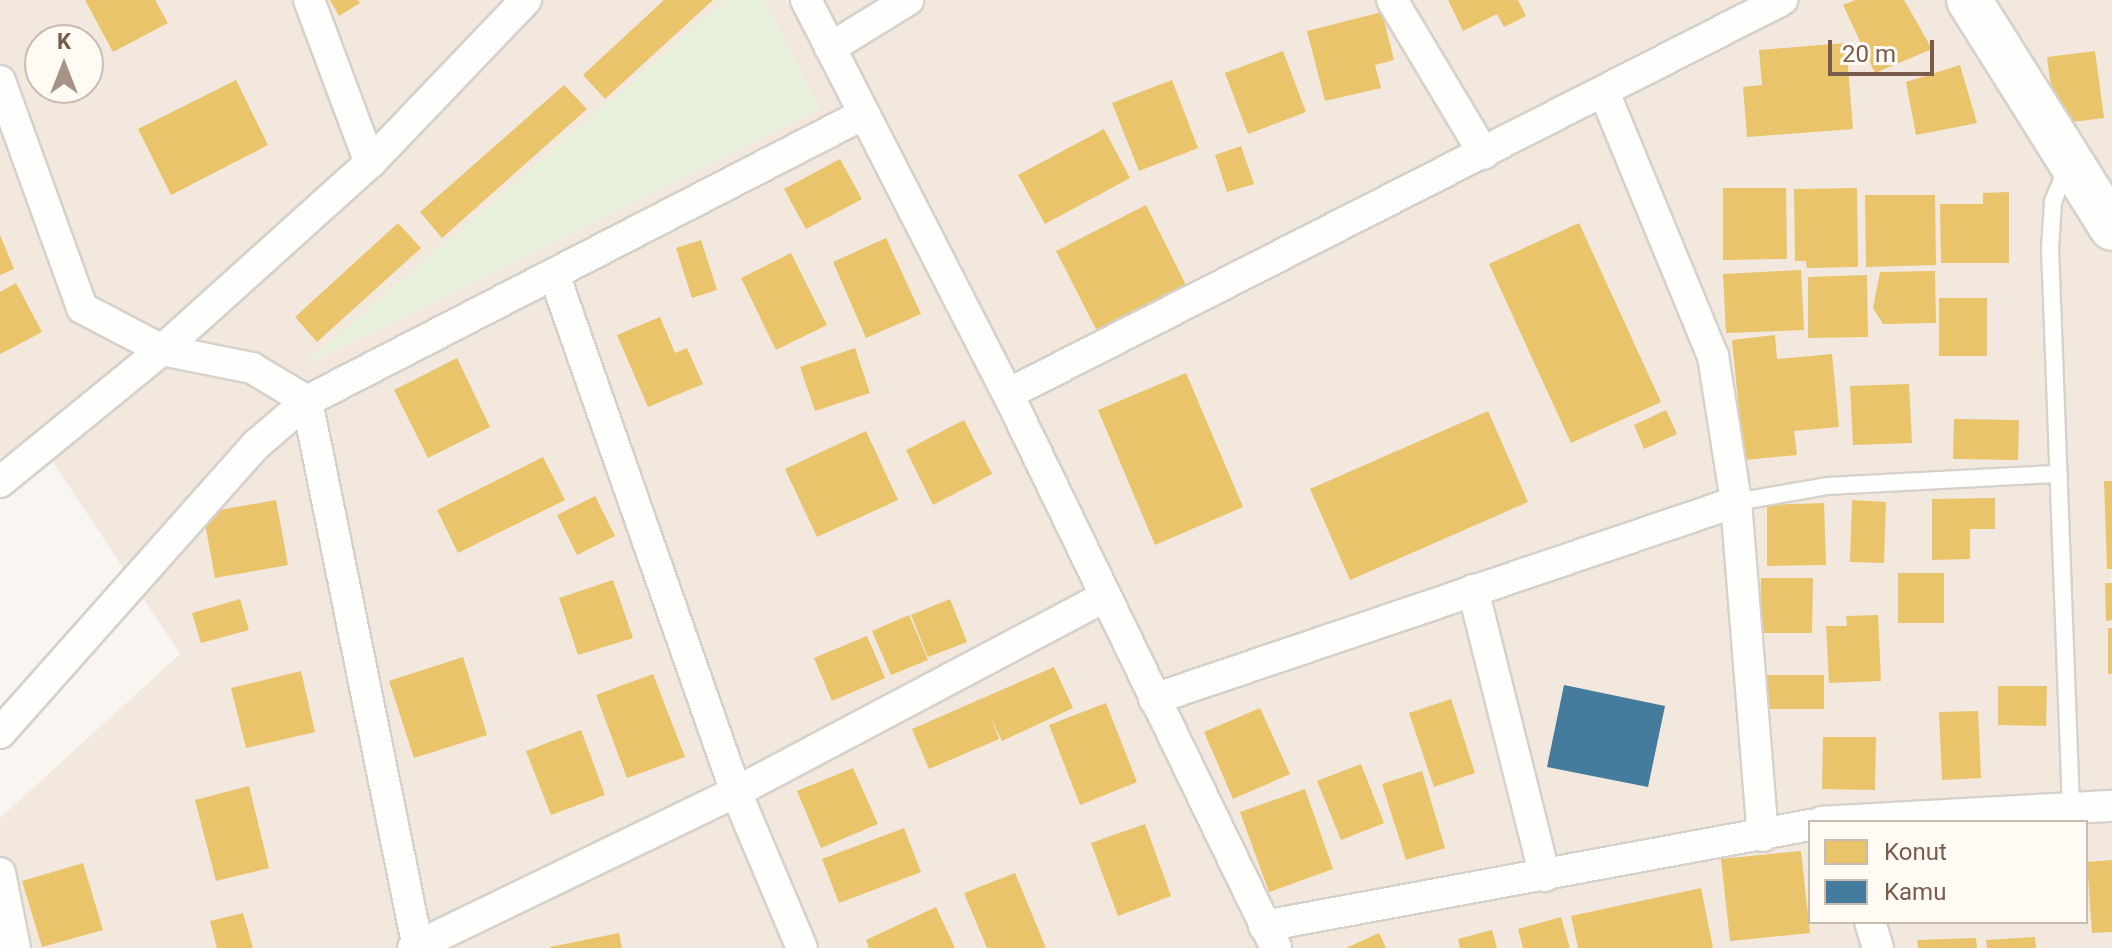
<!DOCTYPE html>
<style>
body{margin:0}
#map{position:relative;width:2112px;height:948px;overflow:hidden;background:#f9f5f0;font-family:Roboto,sans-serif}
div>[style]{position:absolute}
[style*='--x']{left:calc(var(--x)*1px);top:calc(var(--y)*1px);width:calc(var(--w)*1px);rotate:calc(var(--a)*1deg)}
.residential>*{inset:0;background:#f2e8de}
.green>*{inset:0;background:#e7f0db}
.homes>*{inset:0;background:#e9c46a}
.public>*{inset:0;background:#457b9d}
.roads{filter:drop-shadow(2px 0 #d7d1cb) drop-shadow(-2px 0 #d7d1cb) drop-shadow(0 2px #d7d1cb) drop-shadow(0 -2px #d7d1cb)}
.lane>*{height:16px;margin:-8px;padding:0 8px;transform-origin:8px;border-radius:8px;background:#fefefd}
.street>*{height:30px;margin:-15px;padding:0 15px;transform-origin:15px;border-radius:15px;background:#fefefd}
.secondary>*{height:44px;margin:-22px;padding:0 22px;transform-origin:22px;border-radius:22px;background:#fefefd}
span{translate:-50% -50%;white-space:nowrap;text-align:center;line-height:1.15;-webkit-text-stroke:8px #fffaf3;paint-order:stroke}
.legend{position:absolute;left:1808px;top:820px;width:280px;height:104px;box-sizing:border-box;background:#fffaf3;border:2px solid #cabbb1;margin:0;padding:10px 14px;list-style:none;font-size:24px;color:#7a5c4d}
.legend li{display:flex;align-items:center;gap:16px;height:40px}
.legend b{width:40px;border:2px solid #cabbb1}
.north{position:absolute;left:24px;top:24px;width:80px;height:80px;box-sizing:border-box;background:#fffaf3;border:2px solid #cabbb1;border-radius:50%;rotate:0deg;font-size:22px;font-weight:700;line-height:32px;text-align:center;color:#7a5c4d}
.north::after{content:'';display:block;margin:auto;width:28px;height:36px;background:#a69286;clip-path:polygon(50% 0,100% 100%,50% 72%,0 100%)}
.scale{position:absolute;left:1828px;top:40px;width:106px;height:36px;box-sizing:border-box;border:4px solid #7a5c4d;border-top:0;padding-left:10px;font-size:24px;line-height:28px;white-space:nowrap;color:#7a5c4d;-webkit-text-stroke:6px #fffaf3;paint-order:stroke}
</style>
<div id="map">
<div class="residential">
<div style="clip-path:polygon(evenodd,0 0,2112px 0,2112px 948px,0 948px,0 818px,180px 654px,35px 435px,0 458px,0 0,40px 40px,88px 40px,88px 88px,40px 88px,40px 40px,0 0,1810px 822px,2086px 822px,2086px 922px,1810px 922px,1810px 822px)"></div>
</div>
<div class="green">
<div style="clip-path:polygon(726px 0,764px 0,820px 110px,302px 366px)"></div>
</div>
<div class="homes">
<div style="clip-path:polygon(85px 0,155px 0,168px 23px,113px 52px)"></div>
<div style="clip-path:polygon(330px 0,358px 0,360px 3px,339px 16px)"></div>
<div style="clip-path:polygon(664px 0,713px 0,605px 99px,583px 75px)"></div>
<div style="clip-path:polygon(1448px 0,1518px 0,1526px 16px,1504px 27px,1497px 14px,1463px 31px)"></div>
<div style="clip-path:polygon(1855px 0,1904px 0,1932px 49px,1875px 73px,1843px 5px)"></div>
<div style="clip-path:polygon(1382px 12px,1394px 60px,1375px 65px,1381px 88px,1325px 101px,1307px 31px)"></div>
<div style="clip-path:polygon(1846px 43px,1853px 129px,1747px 137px,1743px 87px,1762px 85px,1759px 50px)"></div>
<div style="clip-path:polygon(1283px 51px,1306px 112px,1248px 134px,1225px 73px)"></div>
<div style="clip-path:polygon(2095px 51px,2104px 118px,2056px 124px,2047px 57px)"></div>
<div style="clip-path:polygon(1960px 65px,1977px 123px,1916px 135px,1906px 82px)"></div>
<div style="clip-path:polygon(236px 80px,268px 145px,171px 195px,138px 129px)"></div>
<div style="clip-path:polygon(1172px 80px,1198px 148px,1139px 171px,1112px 103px)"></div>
<div style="clip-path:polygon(564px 85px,587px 109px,442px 238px,420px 212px)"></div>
<div style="clip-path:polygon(1104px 129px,1130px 178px,1045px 224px,1018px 175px)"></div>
<div style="clip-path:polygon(1241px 146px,1254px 184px,1227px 192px,1215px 155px)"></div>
<div style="clip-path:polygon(840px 159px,862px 199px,806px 229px,784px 189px)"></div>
<div style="clip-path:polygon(1723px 188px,1786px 188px,1787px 259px,1723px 260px)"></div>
<div style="clip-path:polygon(1857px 188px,1858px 267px,1807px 268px,1806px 261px,1795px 261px,1794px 189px)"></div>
<div style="clip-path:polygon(2009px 192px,2009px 263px,1941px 263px,1940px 204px,1983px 204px,1983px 193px)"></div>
<div style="clip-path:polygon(1865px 195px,1935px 195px,1936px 265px,1866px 267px)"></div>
<div style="clip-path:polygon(1146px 205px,1187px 287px,1097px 331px,1056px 251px)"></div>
<div style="clip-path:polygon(398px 223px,421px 248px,317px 342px,295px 317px)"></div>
<div style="clip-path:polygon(1579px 223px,1661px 402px,1571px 443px,1489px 264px)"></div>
<div style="clip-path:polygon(0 235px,14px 269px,0 275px)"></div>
<div style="clip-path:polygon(886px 238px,921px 314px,866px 338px,833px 262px)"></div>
<div style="clip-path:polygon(701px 240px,717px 290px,692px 298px,676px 248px)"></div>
<div style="clip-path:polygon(791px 253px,827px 325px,776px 350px,741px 278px)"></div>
<div style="clip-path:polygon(1801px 270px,1804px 330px,1726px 333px,1723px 274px)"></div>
<div style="clip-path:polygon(1935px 271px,1936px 323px,1883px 324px,1873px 308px,1880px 272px)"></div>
<div style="clip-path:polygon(1867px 275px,1868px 337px,1808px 338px,1808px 277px)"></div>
<div style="clip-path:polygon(16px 283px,42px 332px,0 354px,0 292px)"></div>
<div style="clip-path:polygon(1939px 298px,1987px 298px,1987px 356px,1939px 356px)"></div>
<div style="clip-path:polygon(660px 317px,675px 353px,687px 348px,703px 384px,648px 407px,617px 335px)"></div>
<div style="clip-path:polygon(1775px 335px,1777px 359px,1832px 354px,1839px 427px,1794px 431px,1797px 455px,1744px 460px,1732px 340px)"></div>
<div style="clip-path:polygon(855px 348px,870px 393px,815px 411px,800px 367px)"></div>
<div style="clip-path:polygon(457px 358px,490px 427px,428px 458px,394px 390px)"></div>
<div style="clip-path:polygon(1186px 373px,1243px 507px,1155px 545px,1098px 410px)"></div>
<div style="clip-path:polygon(1909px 384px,1912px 443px,1853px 445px,1850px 386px)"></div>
<div style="clip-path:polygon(1666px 410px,1677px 434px,1644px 449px,1634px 425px)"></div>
<div style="clip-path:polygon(1488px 411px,1528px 502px,1350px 580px,1310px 489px)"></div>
<div style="clip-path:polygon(1954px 419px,2019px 420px,2018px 460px,1953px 459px)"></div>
<div style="clip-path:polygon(964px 420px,992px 474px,933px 505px,906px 450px)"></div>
<div style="clip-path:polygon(866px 431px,898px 500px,817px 537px,785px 469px)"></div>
<div style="clip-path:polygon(543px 457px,565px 500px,458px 553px,437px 510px)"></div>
<div style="clip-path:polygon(2104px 481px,2112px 481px,2112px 569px,2107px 569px)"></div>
<div style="clip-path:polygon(595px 496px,615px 536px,577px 555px,557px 515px)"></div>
<div style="clip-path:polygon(1995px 498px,1995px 529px,1970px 529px,1970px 559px,1932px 560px,1932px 499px)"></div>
<div style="clip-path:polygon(276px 500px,288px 565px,215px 578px,203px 513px)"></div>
<div style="clip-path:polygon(1852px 500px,1886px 502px,1884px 563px,1850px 562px)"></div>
<div style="clip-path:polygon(1824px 503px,1826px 565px,1767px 566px,1767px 505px)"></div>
<div style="clip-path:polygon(1898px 573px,1944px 573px,1944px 623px,1898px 623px)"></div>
<div style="clip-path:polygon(1761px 578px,1813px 578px,1812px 633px,1760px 633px)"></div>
<div style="clip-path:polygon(613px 580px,633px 638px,578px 655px,559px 598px)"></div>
<div style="clip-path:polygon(2105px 583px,2112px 583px,2112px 620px,2106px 621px)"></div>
<div style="clip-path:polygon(240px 599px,249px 630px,201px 643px,192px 613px)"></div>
<div style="clip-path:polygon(950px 599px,967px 642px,928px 657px,911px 615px)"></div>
<div style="clip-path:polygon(909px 615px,928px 660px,891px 675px,872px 631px)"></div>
<div style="clip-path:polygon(1878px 615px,1881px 681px,1829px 683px,1826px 626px,1847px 626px,1846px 616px)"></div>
<div style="clip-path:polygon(2108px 628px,2112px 628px,2112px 674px,2108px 674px)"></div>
<div style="clip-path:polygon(867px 636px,885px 678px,832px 701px,814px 658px)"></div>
<div style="clip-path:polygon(463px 657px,487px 735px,414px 758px,389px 681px)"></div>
<div style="clip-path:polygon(1054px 667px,1073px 708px,1002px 741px,991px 718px,999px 739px,929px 769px,912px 729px)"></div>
<div style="clip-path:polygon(301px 671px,315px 732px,246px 748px,231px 688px)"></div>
<div style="clip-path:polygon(653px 674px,685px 757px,627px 778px,596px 695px)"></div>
<div style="clip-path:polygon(1761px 675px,1824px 675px,1824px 709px,1761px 709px)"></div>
<div style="clip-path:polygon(1998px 686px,2047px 686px,2046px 726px,1998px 725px)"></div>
<div style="clip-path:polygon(1451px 699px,1475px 773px,1434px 787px,1409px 713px)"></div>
<div style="clip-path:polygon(1106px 703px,1137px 782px,1080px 805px,1049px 725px)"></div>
<div style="clip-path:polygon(1260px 708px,1290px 774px,1233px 799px,1204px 732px)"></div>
<div style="clip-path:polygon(1978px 711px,1981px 778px,1942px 780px,1939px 712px)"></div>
<div style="clip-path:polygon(581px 730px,605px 795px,551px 815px,526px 751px)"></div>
<div style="clip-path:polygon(1823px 737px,1876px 737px,1875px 790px,1822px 789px)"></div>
<div style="clip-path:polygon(1361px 764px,1384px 823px,1341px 840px,1317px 781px)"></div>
<div style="clip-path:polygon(853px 768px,878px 824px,821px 848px,797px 791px)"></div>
<div style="clip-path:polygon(1422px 771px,1445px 848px,1406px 860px,1382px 784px)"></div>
<div style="clip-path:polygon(249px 786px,269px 868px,216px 881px,195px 800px)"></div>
<div style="clip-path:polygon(1305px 789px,1333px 869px,1269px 892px,1240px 812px)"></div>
<div style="clip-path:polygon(1145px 824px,1171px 896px,1118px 916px,1091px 843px)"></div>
<div style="clip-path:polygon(904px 828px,921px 872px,839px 903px,822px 859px)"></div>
<div style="clip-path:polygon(1801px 851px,1810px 933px,1730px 941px,1721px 859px)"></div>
<div style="clip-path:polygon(2112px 860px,2112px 932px,2092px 933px,2087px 862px)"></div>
<div style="clip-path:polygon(83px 863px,103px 930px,42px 947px,22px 881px)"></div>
<div style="clip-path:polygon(1015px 873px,1046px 948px,987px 948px,964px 893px)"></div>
<div style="clip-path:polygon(1701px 888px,1713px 948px,1578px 948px,1571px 916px)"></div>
<div style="clip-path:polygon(936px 907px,955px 948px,869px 948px,866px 940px)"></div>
<div style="clip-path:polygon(243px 913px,253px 948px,217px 948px,210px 921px)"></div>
<div style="clip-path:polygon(1561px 917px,1570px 948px,1523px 948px,1518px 929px)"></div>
<div style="clip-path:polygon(1492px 930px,1497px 948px,1460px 948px,1458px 939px)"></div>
<div style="clip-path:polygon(619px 933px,622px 948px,550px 948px,550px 947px)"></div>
<div style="clip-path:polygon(1379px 933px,1386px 948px,1346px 948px)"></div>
<div style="clip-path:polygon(2035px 937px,2036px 948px,1987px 948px,1986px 940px)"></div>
<div style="clip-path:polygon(1976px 938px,1977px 948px,1918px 948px,1917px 940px)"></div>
</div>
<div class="public">
<div style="clip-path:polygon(1564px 685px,1665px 706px,1648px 787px,1547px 767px)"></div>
</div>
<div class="roads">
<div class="lane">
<div style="--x:2068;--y:166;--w:39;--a:113"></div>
<div style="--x:2053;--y:202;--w:46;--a:93.7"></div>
<div style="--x:2050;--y:248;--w:560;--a:87.85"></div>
<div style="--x:1736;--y:502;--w:92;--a:-10"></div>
<div style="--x:1827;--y:486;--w:232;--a:-3"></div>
</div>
<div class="street">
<div style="--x:309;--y:0;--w:174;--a:69.5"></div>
<div style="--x:806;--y:0;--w:443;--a:62.9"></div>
<div style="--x:1008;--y:394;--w:615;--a:64.18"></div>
<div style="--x:1392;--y:0;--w:179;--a:59.1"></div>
<div style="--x:830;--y:48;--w:92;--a:-31.6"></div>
<div style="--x:0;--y:81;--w:241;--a:70.1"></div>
<div style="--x:82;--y:308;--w:90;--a:27.7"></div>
<div style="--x:162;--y:350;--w:92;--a:11.3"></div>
<div style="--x:252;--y:368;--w:64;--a:31"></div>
<div style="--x:307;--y:401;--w:558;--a:78.53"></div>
<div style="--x:1604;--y:92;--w:286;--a:67.6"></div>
<div style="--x:1713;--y:356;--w:148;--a:81"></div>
<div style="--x:1736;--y:502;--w:335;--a:85.4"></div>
<div style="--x:555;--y:277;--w:546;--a:70.64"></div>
<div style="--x:736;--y:792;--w:169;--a:67.1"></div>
<div style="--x:1008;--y:394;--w:869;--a:-26.98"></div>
<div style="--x:0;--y:482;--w:209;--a:-39.2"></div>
<div style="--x:162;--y:350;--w:280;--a:-42"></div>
<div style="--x:370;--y:163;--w:226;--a:-46.3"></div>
<div style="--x:1473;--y:590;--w:295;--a:75.9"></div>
<div style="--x:1154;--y:699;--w:614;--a:-18.7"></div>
<div style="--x:0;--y:733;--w:387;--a:-48.4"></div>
<div style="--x:257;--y:444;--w:66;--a:-40.7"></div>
<div style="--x:307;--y:401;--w:627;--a:-27.26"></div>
<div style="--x:1822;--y:822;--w:290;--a:-3.2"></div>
<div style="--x:0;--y:873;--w:76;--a:78.7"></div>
<div style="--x:1870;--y:922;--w:27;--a:73"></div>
<div style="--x:1264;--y:926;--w:555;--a:-10.48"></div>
<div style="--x:413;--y:948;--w:359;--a:-25.8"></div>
<div style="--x:736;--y:792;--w:416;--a:-27.9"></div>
</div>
<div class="secondary">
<div style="--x:1969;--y:0;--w:269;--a:57.9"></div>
</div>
</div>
<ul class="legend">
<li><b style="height:22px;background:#e9c46a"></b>Konut</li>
<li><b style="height:22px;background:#457b9d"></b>Kamu</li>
</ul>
<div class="north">K</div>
<div class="scale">20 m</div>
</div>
